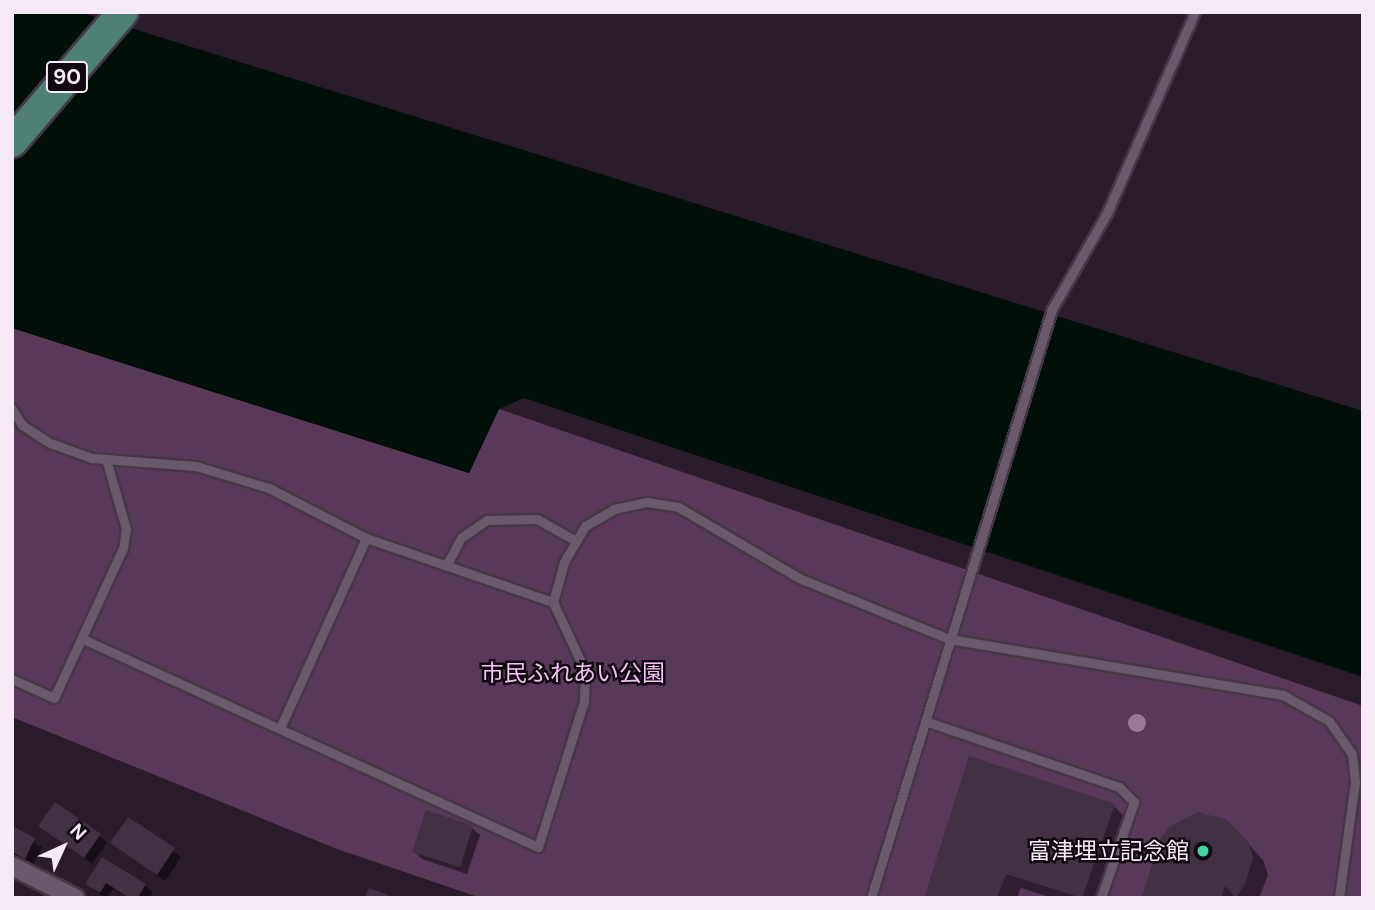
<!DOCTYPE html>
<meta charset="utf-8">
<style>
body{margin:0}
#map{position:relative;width:1375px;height:910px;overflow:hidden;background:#2b1c2c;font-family:"DM Sans","Noto Sans JP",sans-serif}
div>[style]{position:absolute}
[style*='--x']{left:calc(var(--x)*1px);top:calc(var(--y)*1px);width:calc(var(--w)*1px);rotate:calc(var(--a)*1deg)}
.green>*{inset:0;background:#59395a}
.water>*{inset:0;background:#000f08}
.shadow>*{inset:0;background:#0007}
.building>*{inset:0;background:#423143}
.roads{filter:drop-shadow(2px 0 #453846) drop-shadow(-2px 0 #453846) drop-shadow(0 2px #453846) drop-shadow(0 -2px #453846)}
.service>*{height:9px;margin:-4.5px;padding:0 4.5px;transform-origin:4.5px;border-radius:4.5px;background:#6a586b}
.minor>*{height:18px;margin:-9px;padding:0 9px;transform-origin:9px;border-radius:9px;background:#6a586b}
.primary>*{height:30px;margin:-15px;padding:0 15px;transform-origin:15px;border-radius:15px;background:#4e8174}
.trees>*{width:18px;height:18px;margin:-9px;border-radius:50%;background:#9b779c}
.dots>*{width:19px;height:19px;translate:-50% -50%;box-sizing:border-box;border:4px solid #100910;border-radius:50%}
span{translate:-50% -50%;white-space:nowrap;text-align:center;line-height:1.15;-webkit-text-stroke:5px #100910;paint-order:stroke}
.shield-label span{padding:2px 5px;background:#100910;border:2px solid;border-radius:5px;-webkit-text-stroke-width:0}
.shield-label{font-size:21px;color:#f5eaf5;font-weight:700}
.park-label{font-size:23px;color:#f6c1f7}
.poi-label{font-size:23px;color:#f5eaf5}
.right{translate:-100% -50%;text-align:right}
.frame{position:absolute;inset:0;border:14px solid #f5eaf5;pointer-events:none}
.north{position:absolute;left:28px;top:812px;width:70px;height:70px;-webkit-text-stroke:5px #100910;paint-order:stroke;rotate:45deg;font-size:19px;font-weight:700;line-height:28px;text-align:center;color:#f5eaf5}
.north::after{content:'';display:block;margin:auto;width:24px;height:32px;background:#f5eaf5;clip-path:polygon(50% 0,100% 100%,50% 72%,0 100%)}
</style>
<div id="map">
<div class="green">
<div style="clip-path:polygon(12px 328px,469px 473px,499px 409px,1363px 706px,1363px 898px,481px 898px,337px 849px,12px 717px)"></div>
</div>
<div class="water">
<div style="clip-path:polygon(12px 12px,79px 12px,1363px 411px,1363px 677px,524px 398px,499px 409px,469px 473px,12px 328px)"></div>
</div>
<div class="shadow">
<div style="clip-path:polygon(1114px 806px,1129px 821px,1101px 898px,1052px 898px,1021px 888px,1017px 898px,926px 898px)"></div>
<div style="clip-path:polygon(128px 819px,181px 857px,165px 881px,113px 843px)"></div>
<div style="clip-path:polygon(472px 828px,480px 835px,467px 874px,422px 859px,414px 851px)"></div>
<div style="clip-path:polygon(12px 832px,42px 847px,33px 865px,12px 854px)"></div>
<div style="clip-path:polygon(48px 833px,100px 836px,107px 843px,92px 864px)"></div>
<div style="clip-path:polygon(1242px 837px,1263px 860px,1268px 875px,1259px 898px,1144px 898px)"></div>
<div style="clip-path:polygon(103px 859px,145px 885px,153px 893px,149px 898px,127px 898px,114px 889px,106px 898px,95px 891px,88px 884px)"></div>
</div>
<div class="building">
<div style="clip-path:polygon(969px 756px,1115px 804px,1082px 898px,1006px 874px,997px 898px,924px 898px)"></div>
<div style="clip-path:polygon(55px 802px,101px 834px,84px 858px,38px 826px)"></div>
<div style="clip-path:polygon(426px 810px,473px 826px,460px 867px,412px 852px)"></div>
<div style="clip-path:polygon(1198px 812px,1227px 820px,1249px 843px,1253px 859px,1245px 884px,1236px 898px,1225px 886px,1221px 898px,1142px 898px,1159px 841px,1169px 827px)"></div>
<div style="clip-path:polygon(128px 817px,175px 848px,157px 875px,110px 843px)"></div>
<div style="clip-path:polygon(12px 826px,35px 838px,25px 859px,12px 852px)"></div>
<div style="clip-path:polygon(102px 857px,146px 884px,138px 898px,129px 898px,106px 883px,100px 893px,85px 884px)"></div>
<div style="clip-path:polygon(369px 888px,388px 895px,387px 898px,365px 898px)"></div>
</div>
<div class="roads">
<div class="service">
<div style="--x:12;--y:409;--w:19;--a:58"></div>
<div style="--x:22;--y:425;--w:33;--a:33"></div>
<div style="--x:50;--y:443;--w:45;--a:19.7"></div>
<div style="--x:92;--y:458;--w:104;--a:4.4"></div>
<div style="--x:196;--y:466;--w:76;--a:16.8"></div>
<div style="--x:269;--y:488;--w:109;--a:27.3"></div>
<div style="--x:366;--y:538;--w:198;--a:18.9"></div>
<div style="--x:446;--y:566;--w:32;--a:-62"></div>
<div style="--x:461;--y:538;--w:32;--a:-35"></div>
<div style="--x:487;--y:520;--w:50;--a:-1.1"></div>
<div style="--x:537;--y:519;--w:45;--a:29.4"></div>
<div style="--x:83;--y:639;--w:500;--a:24.57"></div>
<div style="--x:538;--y:847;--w:153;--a:-72.5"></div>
<div style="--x:584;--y:701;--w:30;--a:-88"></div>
<div style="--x:585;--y:671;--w:76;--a:-114.9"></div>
<div style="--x:553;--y:602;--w:41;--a:-74.6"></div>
<div style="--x:564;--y:562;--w:42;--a:-59.7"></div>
<div style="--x:585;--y:526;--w:34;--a:-30"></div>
<div style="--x:614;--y:509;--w:34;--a:-12"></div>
<div style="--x:647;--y:502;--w:31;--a:9"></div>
<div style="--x:678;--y:507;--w:140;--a:30.4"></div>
<div style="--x:799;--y:578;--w:162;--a:22.1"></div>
<div style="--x:949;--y:639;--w:339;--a:9.5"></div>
<div style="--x:1283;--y:695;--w:53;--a:29.5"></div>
<div style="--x:1329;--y:721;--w:40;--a:55.1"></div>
<div style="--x:1352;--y:754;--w:28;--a:84"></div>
<div style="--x:1355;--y:782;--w:117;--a:97.9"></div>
<div style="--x:12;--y:679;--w:46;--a:24.3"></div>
<div style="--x:54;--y:698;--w:165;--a:-65.3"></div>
<div style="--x:123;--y:548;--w:19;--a:-81"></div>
<div style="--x:126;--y:529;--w:73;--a:-105.9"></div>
<div style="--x:925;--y:721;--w:205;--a:18.8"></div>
<div style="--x:1119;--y:787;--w:21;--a:45"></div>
<div style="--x:1134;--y:802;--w:102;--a:109"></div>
<div style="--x:280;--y:728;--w:209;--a:-65.6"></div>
<div style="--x:871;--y:898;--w:616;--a:-72.92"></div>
<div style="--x:1052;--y:309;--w:111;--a:-60.2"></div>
<div style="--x:1107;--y:213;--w:219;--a:-66.4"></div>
</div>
<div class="minor">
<div style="--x:12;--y:866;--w:71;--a:26.9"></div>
</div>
<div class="primary">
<div style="--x:12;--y:142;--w:171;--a:-49.5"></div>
</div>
</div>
<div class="trees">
<div style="left:1137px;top:723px"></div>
</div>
<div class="dots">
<div style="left:1203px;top:851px;background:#3fd4a2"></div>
</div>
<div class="shield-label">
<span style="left:67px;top:77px">90</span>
</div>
<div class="park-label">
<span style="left:573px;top:673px">市民ふれあい公園</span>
</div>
<div class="poi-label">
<span class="right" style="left:1189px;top:851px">富津埋立記念館</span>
</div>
<div class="frame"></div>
<div class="north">N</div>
</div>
